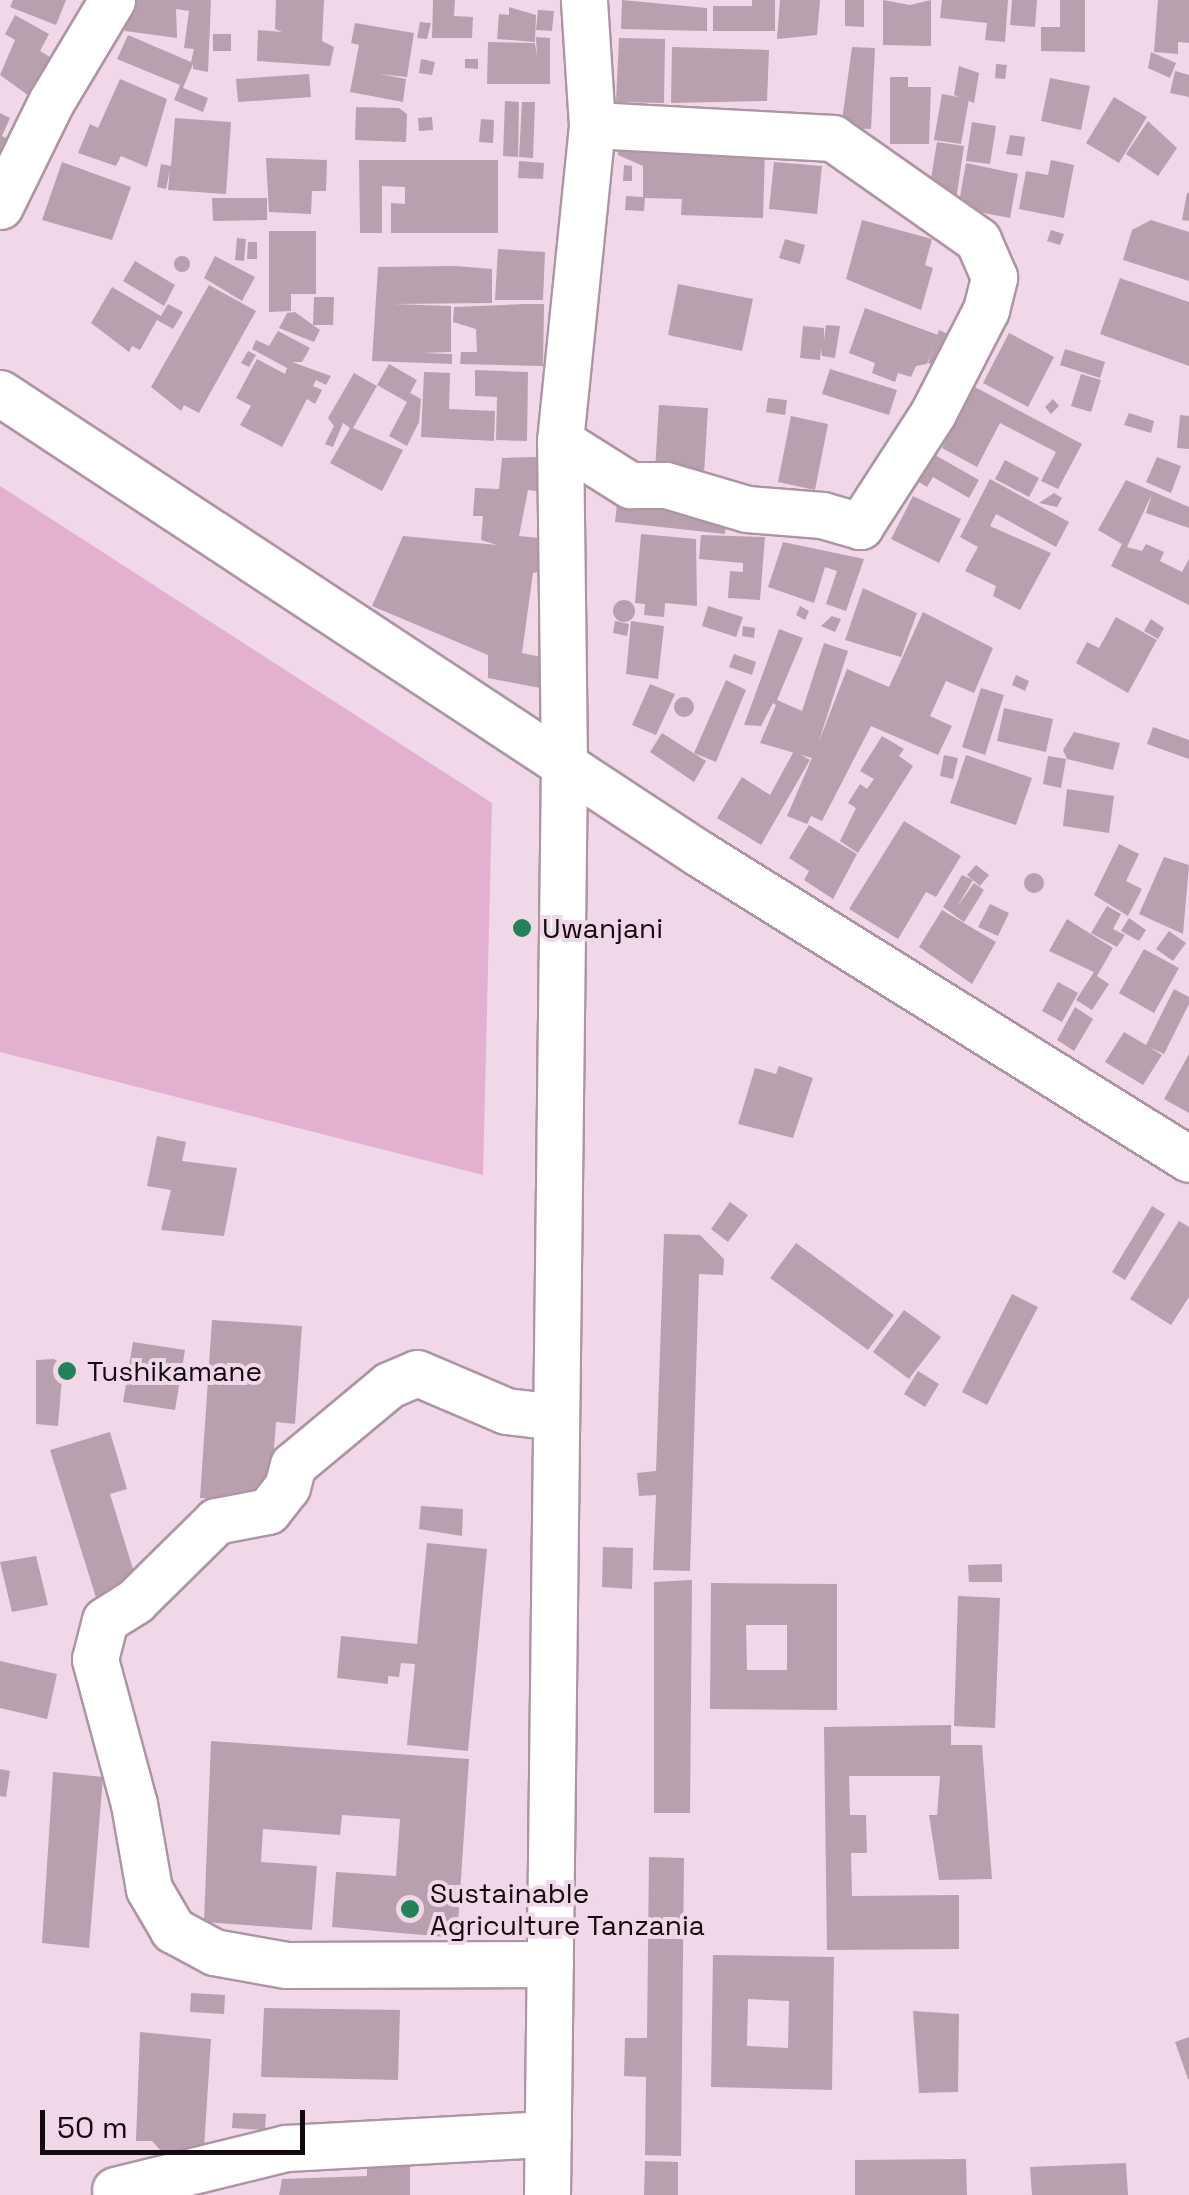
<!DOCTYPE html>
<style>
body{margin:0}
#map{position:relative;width:1189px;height:2195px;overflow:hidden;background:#f1d8e8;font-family:"Space Grotesk",sans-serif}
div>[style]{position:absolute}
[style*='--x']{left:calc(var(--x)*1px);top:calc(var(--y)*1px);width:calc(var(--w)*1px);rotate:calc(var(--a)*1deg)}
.green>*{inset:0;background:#e3b0d0}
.building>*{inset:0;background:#b8a0af}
.round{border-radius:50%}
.roads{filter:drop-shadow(2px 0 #ad95a4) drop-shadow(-2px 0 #ad95a4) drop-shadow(0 2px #ad95a4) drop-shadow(0 -2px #ad95a4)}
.minor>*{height:45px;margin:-22.5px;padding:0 22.5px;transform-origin:22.5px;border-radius:22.5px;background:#fff}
.dots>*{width:28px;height:28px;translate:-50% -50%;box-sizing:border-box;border:5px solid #f1d8e8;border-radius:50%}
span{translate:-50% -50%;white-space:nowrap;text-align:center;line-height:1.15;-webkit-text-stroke:8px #f1d8e8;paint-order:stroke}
.poi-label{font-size:28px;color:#120a0f}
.left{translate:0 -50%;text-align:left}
.scale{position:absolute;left:40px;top:2110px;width:265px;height:45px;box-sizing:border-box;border:5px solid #120a0f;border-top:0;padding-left:12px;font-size:30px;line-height:35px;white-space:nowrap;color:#120a0f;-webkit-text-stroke:8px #f1d8e8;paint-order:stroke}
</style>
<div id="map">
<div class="green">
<div style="clip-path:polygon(0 486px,492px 803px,483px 1175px,0 1052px)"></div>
</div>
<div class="building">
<div style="clip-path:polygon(13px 0,66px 0,56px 25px,10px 7px)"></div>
<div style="clip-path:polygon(128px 0,211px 0,208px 72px,193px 69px,193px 64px,183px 88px,208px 98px,203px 112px,174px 100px,180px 85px,117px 59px,128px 35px,191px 62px,194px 49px,184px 48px,189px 11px,176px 9px,177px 38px,125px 31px)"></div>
<div style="clip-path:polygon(276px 0,324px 0,322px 41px,334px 47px,330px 66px,257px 61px,258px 30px,282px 32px,275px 29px)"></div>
<div style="clip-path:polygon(433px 0,455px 0,454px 16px,473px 17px,472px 38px,432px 38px)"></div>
<div style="clip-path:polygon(622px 0,707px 8px,707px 31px,621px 29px)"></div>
<div style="clip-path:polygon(752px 0,775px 0,775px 31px,713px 31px,713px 6px,752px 6px)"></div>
<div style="clip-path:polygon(780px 0,820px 0,817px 35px,777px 39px)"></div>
<div style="clip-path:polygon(845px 0,864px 0,864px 27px,845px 26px)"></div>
<div style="clip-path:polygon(883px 0,910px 5px,931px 0,931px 46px,883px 45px)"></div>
<div style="clip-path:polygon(942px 0,1008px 0,1005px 42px,985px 40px,987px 23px,940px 18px)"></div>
<div style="clip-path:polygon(1012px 0,1037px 0,1035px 27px,1010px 25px)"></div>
<div style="clip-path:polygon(1060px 0,1085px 0,1085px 52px,1041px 51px,1041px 27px,1060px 27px)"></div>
<div style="clip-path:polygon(1158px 0,1189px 0,1189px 43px,1178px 42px,1178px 54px,1154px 52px)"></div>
<div style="clip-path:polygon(509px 7px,536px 15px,535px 42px,497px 39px,499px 14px,509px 15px)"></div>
<div style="clip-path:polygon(538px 10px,554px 11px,552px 31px,536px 30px)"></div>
<div style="clip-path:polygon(15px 15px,49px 34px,40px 51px,50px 57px,29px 96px,0 75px,15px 40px,5px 34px)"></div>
<div style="clip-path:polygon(420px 22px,431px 23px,427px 39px,417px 38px)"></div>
<div style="clip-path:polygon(355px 23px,414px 33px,407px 77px,379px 74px,406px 79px,403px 102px,350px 92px,359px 45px,351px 43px)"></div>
<div style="clip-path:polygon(213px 34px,231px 34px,231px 51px,213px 51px)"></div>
<div style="clip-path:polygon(536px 37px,550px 38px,550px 84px,487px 84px,488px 42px,535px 43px,537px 57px)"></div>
<div style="clip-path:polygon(619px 38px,665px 39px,664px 103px,616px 102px)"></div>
<div style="clip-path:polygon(672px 47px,769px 50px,767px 101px,671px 103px)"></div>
<div style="clip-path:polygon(852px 47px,875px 48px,871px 129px,841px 128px)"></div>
<div style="clip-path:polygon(1151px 52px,1176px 63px,1170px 78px,1148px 68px)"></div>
<div style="clip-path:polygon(421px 59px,435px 62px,432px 75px,419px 73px)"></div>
<div style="clip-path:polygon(465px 59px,478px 59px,478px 69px,465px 68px)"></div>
<div style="clip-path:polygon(996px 64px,1007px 65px,1005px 79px,995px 78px)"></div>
<div style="clip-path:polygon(959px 66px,979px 73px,974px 103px,954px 95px)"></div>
<div style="clip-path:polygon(1175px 71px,1189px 75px,1189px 97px,1170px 93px)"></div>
<div style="clip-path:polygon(309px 74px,311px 97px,238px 102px,236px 79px)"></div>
<div style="clip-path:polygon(890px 77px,908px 77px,908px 87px,931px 87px,929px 144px,890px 144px)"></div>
<div style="clip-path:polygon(1050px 78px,1090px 86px,1081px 130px,1041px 121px)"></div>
<div style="clip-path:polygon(120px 79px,167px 99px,147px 167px,121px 156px,116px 166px,78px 153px,90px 124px,98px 128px)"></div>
<div style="clip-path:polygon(942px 94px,969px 99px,961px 144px,934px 140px)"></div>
<div style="clip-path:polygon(1114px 97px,1147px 117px,1119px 163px,1086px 143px)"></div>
<div style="clip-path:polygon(505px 101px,519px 102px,518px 157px,503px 156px)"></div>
<div style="clip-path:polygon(522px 102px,535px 102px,533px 158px,519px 157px)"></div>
<div style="clip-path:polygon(356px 107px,399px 108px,407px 114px,406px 142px,355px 140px)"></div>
<div style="clip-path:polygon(0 113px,10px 118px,2px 136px,11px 140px,0 164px)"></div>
<div style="clip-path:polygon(432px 117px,433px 130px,419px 131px,418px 118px)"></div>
<div style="clip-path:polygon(175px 118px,231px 122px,226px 194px,168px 190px,170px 170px,166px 189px,157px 187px,161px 164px,171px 166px)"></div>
<div style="clip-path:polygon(481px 119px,494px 120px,493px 143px,479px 142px)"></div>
<div style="clip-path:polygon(1148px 121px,1177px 148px,1158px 176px,1126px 154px)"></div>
<div style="clip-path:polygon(972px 122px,996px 126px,990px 164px,966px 161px)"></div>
<div style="clip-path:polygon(618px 135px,765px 150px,763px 218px,681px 215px,682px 199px,645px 198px,644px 211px,625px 210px,626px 196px,643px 197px,643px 166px,618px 155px)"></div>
<div style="clip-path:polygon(1010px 135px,1025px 137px,1022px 156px,1006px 154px)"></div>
<div style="clip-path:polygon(937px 142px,964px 146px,955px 207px,927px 203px)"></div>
<div style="clip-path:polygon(266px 158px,327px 160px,326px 191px,312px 191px,311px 214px,269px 212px)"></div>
<div style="clip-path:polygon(359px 160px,498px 160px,498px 233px,391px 233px,391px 203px,405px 204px,405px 187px,382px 186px,382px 233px,360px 233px)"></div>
<div style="clip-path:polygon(1051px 160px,1074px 165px,1064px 218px,1019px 209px,1026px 171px,1048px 175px)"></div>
<div style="clip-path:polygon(519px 161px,544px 163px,543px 179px,518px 178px)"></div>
<div style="clip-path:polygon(62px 162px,131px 187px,112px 240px,42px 220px)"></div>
<div style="clip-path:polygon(774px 162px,822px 166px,817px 214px,769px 209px)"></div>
<div style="clip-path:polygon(966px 163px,1018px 174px,1010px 218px,958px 208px)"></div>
<div style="clip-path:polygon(624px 165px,632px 166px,632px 181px,623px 181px)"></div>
<div style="clip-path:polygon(1187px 193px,1189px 193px,1189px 221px,1182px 220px)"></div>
<div style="clip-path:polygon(212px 198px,267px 198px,267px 220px,213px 221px)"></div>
<div style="clip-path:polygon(862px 220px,932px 239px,925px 265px,933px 268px,921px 310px,846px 279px)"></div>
<div style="clip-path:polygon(1151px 220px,1189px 232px,1189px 281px,1123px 260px,1132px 230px)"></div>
<div style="clip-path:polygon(1051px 230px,1064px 234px,1060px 245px,1047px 241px)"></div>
<div style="clip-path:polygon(269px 231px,316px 231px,316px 294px,291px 294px,291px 311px,269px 312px)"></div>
<div style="clip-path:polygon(237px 238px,246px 239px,244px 261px,235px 260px)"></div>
<div style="clip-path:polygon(785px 239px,805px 245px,800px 264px,779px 258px)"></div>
<div style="clip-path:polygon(248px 242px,257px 242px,257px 259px,247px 259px)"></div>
<div style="clip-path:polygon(498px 249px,545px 252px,543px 300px,495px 300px)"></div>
<div style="clip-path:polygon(215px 256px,255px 277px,242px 301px,204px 278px)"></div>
<div class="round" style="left:174px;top:256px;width:16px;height:16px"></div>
<div style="clip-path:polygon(135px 261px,175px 285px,164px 306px,123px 281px)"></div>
<div style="clip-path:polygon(455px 266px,492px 269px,492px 303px,393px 304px,451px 306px,451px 352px,422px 353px,452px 354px,452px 364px,372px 361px,378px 267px)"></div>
<div style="clip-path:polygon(1120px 278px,1189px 302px,1189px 366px,1100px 334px)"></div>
<div style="clip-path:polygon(678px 284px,753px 299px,742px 351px,668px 335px)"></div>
<div style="clip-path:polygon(209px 285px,256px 311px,199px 413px,184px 405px,181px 411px,151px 387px)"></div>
<div style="clip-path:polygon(112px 287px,161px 316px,168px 304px,183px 312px,173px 329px,157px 320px,140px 350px,132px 346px,129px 352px,91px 323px)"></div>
<div style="clip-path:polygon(314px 297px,334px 297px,333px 325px,313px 325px)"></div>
<div style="clip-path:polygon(525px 304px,544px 304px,543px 366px,460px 364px,461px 352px,477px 352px,476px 329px,453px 322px,454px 307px)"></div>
<div style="clip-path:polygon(865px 308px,938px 335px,927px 364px,916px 366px,911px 377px,898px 373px,895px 382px,872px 373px,875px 363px,849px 353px)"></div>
<div style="clip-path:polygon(295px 312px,320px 330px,314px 342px,279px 328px,287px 313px)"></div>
<div style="clip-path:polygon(826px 325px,840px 326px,835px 358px,822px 356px,821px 349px,820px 360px,800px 358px,803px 326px,824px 328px,824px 340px)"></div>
<div style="clip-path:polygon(939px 330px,963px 341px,947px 370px,928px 363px)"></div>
<div style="clip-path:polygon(278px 331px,310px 348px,302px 362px,292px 362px,331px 376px,326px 385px,316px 380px,313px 386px,322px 390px,315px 404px,307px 399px,282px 447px,240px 425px,251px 406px,236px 398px,257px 359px,285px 374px,287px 368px,252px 349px,256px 340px,269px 346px)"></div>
<div style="clip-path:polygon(1009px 333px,1054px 357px,1028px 407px,983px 383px)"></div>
<div style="clip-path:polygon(1065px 349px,1105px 362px,1100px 378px,1060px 365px)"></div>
<div style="clip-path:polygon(248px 351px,256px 355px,249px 367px,241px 363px)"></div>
<div style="clip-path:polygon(389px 364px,417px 380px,410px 393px,421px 399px,419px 422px,407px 446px,389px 436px,407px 402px,377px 385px)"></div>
<div style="clip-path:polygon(830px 369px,897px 390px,889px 415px,822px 394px)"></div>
<div style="clip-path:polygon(475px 370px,528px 372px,527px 441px,496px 440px,497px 397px,475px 396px)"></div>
<div style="clip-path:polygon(424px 372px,450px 373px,449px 409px,495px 411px,494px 441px,421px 437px)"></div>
<div style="clip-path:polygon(354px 373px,377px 386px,353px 428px,403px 450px,382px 491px,330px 463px,350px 428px,343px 423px,333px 447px,325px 444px,334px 426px,328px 418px)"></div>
<div style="clip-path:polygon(1081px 374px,1101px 380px,1091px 412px,1071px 406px)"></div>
<div style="clip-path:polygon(973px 386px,1082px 444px,1058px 489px,1041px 481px,1056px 452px,1000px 423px,977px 467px,942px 448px)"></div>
<div style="clip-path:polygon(768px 398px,787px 400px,785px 415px,766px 412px)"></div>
<div style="clip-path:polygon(1053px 399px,1059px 406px,1051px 414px,1045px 407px)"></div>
<div style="clip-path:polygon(659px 405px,708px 408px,704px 474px,655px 470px)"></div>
<div style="clip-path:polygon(1129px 413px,1154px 421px,1151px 433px,1124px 425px)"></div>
<div style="clip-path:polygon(1180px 415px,1189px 416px,1189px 449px,1177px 448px)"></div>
<div style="clip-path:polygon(791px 416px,828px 424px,815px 490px,778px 482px)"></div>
<div style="clip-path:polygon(921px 447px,979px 480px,969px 498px,933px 477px,927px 487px,906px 474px)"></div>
<div style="clip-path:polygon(531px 457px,545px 458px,543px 492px,528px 490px,519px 536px,539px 538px,538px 550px,548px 550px,544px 571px,533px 573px,522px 653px,546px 658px,540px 688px,488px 678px,488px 655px,372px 606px,403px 536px,497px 545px,481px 540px,483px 516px,473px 516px,475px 488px,499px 489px,502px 458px)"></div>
<div style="clip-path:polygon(1157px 457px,1181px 466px,1171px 493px,1146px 482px)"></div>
<div style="clip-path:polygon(1005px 460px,1039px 478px,1029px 497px,995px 479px)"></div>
<div style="clip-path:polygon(990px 479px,1069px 522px,1056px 547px,996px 514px,990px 526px,1051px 553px,1020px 610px,993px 596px,996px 586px,965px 571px,978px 547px,960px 537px)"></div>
<div style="clip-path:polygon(1126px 480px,1189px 507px,1189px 528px,1146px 513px,1152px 494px,1127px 547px,1142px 551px,1146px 544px,1164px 552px,1160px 561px,1182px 572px,1189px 559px,1189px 605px,1111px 566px,1122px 544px,1098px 530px)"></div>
<div style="clip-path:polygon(1054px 493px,1062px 498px,1057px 507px,1039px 503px)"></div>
<div style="clip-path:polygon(618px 495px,727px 509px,725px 534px,615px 522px)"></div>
<div style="clip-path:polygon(913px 496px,961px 519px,939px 563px,891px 539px)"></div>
<div style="clip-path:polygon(641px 534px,696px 539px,697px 606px,665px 603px,664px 617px,644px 615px,645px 604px,635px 603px)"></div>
<div style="clip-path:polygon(701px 535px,765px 537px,760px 600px,728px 598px,730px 571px,743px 572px,743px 563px,699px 559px)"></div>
<div style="clip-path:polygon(783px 542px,864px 559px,846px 611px,826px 604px,837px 571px,825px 567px,814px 603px,768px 587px)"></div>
<div style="clip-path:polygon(863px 588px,917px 613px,901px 657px,845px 640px)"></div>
<div class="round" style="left:613px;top:600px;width:22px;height:22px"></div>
<div style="clip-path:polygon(708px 606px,743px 617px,736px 637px,702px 626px)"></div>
<div style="clip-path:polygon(800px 606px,809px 611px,805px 620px,796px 615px)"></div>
<div style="clip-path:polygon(923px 612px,993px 648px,974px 693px,946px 681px,930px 716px,952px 726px,938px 755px,871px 726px,822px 821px,811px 816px,807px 824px,787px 816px,812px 758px,760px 743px,776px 705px,773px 703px,761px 726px,744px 725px,779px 629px,803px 638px,777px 700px,802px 711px,824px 643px,848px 651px,818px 744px,847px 669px,889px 687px)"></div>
<div style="clip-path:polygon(832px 616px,841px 619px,835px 632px,821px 626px)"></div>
<div style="clip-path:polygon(1116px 617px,1157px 640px,1128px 693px,1076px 663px,1087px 642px,1099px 648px)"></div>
<div style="clip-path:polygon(1151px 619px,1164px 628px,1158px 639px,1144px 631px)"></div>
<div style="clip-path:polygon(615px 621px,629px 624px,627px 636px,613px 633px)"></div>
<div style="clip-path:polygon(631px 621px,664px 626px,658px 679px,626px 674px)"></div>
<div style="clip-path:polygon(743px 626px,755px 628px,754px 638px,742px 636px)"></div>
<div style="clip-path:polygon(734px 654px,756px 662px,752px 675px,729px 667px)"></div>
<div style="clip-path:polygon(1016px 675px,1029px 681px,1025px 691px,1012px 685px)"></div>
<div style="clip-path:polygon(726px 680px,746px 690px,716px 762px,694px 753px)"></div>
<div style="clip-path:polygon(650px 684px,675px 694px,656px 735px,632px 725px)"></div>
<div style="clip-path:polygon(981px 688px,1004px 695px,985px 755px,962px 747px)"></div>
<div class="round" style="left:674px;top:697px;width:20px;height:20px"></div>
<div style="clip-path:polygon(1004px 708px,1053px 719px,1046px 752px,997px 741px)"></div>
<div style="clip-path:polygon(1153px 727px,1189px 740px,1189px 759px,1147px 744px)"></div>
<div style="clip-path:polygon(1074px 732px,1120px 743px,1113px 770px,1067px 759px,1063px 750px)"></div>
<div style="clip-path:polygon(662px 733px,706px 761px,694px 782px,650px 752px)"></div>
<div style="clip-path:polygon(882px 736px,904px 749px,899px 756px,913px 766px,858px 853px,840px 841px,856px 808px,848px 803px,860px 784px,867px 789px,874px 779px,860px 771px)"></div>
<div style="clip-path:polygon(794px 751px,810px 760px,761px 845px,717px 818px,742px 777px,770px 795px)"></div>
<div style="clip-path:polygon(944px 755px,958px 758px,953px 779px,940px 776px)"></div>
<div style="clip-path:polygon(966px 755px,1032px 778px,1016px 825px,950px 803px)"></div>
<div style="clip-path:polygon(1048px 756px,1066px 759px,1061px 788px,1043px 784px)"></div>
<div style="clip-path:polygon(1067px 789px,1114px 796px,1109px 833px,1063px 826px)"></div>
<div style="clip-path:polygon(904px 821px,961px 856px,936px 897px,926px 892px,898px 939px,849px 909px)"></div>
<div style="clip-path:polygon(809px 825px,857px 854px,833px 899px,804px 880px,809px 871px,789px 858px)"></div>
<div style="clip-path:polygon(1119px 844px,1139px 854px,1126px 881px,1142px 889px,1128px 916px,1094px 895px)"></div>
<div style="clip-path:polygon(1164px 857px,1189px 865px,1183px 934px,1139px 914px)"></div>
<div style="clip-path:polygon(976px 865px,989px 875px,980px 886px,967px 875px)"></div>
<div class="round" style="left:1024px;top:873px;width:20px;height:20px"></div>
<div style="clip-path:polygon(962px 875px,973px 880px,957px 907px,974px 883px,984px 890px,964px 922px,943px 907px)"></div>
<div style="clip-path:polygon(990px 904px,1009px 913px,998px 936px,978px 927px)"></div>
<div style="clip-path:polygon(1107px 906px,1121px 914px,1113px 929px,1125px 935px,1117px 947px,1091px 933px)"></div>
<div style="clip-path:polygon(942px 910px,996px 942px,972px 984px,919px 947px)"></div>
<div style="clip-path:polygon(1129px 918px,1146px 930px,1139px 941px,1121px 931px)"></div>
<div style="clip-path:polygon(1067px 919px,1113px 948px,1097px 976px,1109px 984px,1092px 1010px,1076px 1000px,1094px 972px,1049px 951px)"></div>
<div style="clip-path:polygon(1169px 931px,1186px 943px,1173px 961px,1156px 949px)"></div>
<div style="clip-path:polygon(1144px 949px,1179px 968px,1154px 1013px,1119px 993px)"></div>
<div style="clip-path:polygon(1058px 982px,1078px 993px,1062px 1022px,1042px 1011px)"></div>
<div style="clip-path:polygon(1174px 989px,1189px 997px,1189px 1004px,1164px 1054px,1149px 1047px,1162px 1055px,1143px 1085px,1105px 1062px,1124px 1032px,1146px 1045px)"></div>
<div style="clip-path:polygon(1075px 1007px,1093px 1019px,1074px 1051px,1057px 1040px)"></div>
<div style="clip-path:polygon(1189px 1054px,1189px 1113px,1164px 1099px)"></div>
<div style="clip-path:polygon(779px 1066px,813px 1078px,793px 1138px,738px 1124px,755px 1068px,776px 1074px)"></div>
<div style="clip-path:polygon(157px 1136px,186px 1142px,182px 1161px,237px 1168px,224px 1236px,161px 1230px,171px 1190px,147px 1186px)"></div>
<div style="clip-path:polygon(730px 1202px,748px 1215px,728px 1242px,711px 1229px)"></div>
<div style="clip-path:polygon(1152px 1206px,1165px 1214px,1125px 1280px,1112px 1272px)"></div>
<div style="clip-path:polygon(1179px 1221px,1189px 1227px,1189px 1297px,1171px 1325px,1130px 1299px)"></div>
<div style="clip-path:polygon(664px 1234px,700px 1235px,724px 1259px,723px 1275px,699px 1274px,690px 1571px,653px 1570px,656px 1495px,639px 1496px,637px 1473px,656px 1471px)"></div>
<div style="clip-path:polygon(796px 1243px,894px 1315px,868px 1350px,770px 1278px)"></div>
<div style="clip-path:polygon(1012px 1294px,1038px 1307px,987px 1405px,962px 1392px)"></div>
<div style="clip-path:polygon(904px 1310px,941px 1337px,909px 1379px,873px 1352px)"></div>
<div style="clip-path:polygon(212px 1320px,302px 1326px,295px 1424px,276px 1422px,270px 1502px,200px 1498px)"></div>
<div style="clip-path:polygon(133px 1342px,185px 1350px,175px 1410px,123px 1402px)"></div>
<div style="clip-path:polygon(54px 1359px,63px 1365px,58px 1426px,36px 1424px,36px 1360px)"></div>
<div style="clip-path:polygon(918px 1371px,939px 1384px,925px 1407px,904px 1394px)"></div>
<div style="clip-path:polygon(110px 1432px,127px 1489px,110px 1494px,140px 1592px,98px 1604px,50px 1450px)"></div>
<div style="clip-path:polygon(421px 1506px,463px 1509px,462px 1536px,419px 1529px)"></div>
<div style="clip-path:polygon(427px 1543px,487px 1549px,468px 1751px,407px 1745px,415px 1664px,401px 1663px,399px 1677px,388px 1676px,388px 1684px,337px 1678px,341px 1636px,417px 1644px)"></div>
<div style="clip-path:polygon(603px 1547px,633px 1548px,632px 1589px,602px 1587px)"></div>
<div style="clip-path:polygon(36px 1556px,48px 1605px,12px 1612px,0 1562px)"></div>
<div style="clip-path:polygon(1002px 1564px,1002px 1582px,969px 1582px,968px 1565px)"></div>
<div style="clip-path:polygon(692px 1580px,690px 1813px,654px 1813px,654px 1582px)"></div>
<div style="clip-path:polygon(evenodd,711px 1583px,837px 1584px,837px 1710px,710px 1709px,711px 1583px,746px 1625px,787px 1625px,787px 1670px,747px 1670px,746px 1625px)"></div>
<div style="clip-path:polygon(958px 1596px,1000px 1598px,995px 1728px,954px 1726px)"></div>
<div style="clip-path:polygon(0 1661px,57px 1674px,47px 1719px,0 1708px)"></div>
<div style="clip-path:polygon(951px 1725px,951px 1745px,982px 1745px,992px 1879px,939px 1880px,929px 1815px,937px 1815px,940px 1776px,849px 1776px,850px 1815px,866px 1815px,867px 1853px,851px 1853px,852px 1896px,959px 1895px,959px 1949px,827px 1950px,824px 1727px)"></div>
<div style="clip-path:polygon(211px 1741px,469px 1759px,457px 1938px,332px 1927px,336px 1872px,396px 1876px,400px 1819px,342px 1815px,340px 1835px,263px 1829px,261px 1862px,317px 1866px,312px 1930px,204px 1922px)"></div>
<div style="clip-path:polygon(0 1769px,10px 1771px,6px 1797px,0 1796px)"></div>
<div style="clip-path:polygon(53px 1772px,103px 1777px,89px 1948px,42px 1943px)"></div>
<div style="clip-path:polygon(649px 1857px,684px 1858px,681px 2156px,645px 2155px,646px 2077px,624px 2076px,625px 2038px,647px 2038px)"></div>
<div style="clip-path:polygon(evenodd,713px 1955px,834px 1957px,832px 2090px,711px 2087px,713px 1955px,748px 1999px,789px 2001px,788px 2048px,747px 2046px,748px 1999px)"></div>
<div style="clip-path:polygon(191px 1993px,225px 1995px,224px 2014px,190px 2012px)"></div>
<div style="clip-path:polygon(264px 2008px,400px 2010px,398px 2080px,261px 2077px)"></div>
<div style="clip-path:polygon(913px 2011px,959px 2014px,958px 2092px,919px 2093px)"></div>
<div style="clip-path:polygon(140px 2032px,211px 2039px,204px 2149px,169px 2160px,152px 2141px,136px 2141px)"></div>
<div style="clip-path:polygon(1189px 2037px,1189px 2079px,1188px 2079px,1175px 2042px)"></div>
<div style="clip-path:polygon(233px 2113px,266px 2114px,265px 2130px,232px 2128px)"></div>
<div style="clip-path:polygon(410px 2146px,410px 2195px,279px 2195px,282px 2179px,367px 2176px,367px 2149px)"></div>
<div style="clip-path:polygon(966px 2159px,967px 2195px,855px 2195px,855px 2160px)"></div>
<div style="clip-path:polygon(645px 2161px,678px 2162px,678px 2195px,644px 2195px)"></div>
<div style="clip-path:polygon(1126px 2163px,1128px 2195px,1032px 2195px,1030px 2167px)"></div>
</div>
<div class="roads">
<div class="minor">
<div style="--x:0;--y:206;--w:116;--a:-63.9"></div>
<div style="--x:51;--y:102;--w:119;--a:-59.1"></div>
<div style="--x:0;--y:393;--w:838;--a:33.37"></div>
<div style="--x:700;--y:854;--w:576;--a:31.95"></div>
<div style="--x:560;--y:441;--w:83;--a:32.2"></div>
<div style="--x:630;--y:485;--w:36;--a:0"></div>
<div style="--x:666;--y:485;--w:84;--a:16.5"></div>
<div style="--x:747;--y:509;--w:75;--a:4.6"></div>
<div style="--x:822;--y:515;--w:40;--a:16"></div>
<div style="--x:860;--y:526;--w:135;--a:-57.1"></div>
<div style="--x:933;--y:413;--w:116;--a:-62.8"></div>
<div style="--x:986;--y:310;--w:34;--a:-76"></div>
<div style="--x:994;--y:277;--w:40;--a:-113.4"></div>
<div style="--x:978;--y:240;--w:177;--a:-144.9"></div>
<div style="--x:833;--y:138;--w:241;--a:-176.9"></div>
<div style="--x:550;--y:1964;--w:264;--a:179.8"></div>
<div style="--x:286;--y:1965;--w:73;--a:-169.8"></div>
<div style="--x:214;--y:1952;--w:47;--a:-151.8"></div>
<div style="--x:173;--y:1930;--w:48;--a:-120.3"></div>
<div style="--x:149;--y:1889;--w:86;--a:-100"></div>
<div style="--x:134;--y:1804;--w:150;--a:-105.1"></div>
<div style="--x:95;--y:1659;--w:40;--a:-75.6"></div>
<div style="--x:105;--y:1620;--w:36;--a:-32"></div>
<div style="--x:135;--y:1601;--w:114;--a:-44.6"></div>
<div style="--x:216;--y:1521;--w:53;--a:-10.9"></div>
<div style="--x:268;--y:1511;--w:31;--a:-52"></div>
<div style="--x:287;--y:1487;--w:23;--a:-75"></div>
<div style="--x:293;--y:1465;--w:125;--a:-39.8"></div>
<div style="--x:389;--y:1385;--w:30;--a:-23"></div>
<div style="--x:417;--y:1373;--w:97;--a:23.1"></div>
<div style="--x:506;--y:1411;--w:50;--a:6.8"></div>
<div style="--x:115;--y:2190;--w:176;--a:-13.8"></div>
<div style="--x:286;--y:2148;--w:262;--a:-3.1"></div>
<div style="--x:547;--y:2195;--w:1432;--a:-89.32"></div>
<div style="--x:564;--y:763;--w:322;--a:-90.7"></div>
<div style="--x:560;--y:441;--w:318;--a:-84.2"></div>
<div style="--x:592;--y:125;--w:125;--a:-93.7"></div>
</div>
</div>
<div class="dots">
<div style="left:522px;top:928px;background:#23825a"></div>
<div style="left:67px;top:1371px;background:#23825a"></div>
<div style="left:410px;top:1909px;background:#23825a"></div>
</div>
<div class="poi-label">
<span class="left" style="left:542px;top:928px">Uwanjani</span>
<span class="left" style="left:87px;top:1371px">Tushikamane</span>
<span class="left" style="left:430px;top:1909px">Sustainable<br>Agriculture Tanzania</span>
</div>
<div class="scale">50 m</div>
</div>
